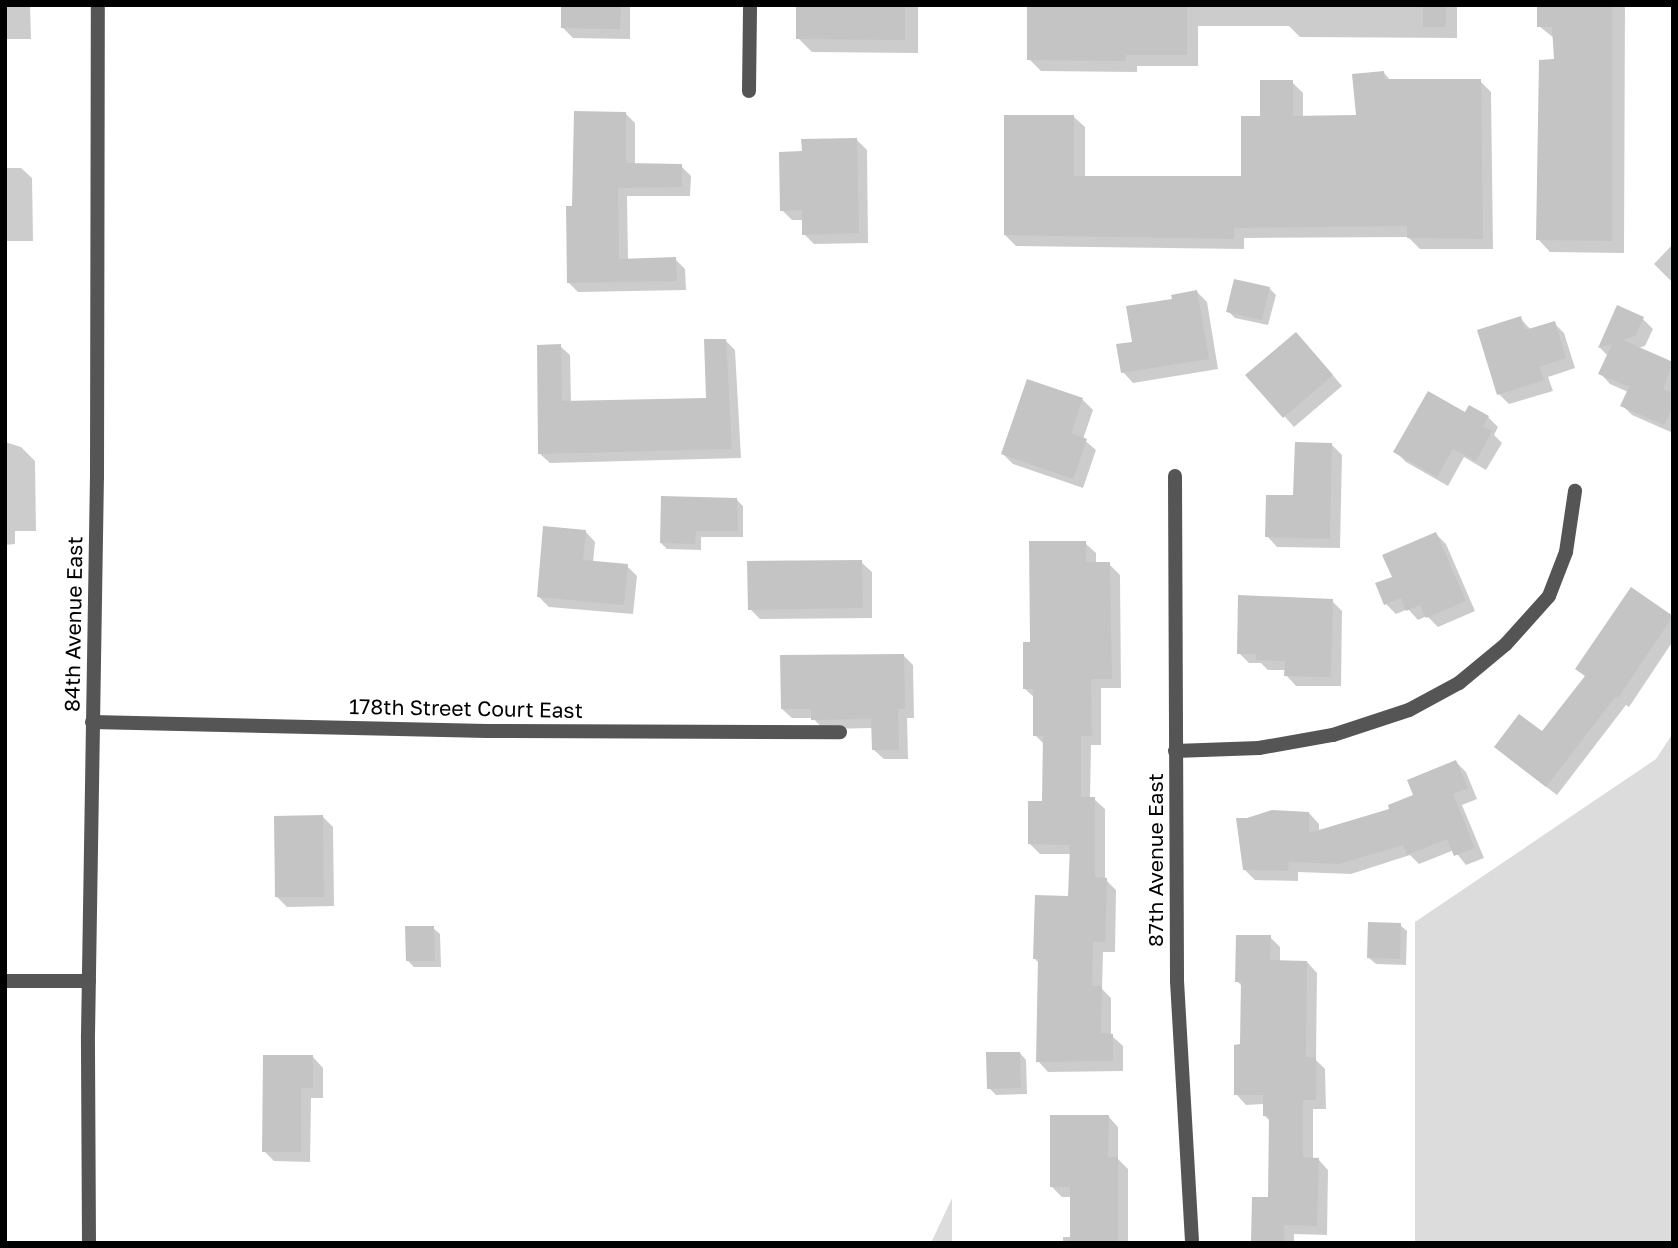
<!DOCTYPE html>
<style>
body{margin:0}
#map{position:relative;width:1678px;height:1248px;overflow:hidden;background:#fff;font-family:"Golos Text",sans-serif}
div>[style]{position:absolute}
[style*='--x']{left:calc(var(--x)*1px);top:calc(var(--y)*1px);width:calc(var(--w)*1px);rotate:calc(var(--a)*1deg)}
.green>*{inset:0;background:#dcdcdc}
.shadow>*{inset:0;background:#0003}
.building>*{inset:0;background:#c4c4c4}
.minor>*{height:14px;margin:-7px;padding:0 7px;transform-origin:7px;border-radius:7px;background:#555}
span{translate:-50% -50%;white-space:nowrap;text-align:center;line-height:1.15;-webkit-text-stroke:5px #fff;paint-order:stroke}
.street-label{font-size:21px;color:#000}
.frame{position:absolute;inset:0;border:7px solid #000;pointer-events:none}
</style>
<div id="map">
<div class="green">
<div style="clip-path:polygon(1673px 733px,1673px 1243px,1415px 1243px,1415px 922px,1656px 759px)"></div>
<div style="clip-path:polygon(952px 1198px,952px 1243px,931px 1243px)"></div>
</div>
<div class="shadow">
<div style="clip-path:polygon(5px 5px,30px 5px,31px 39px,5px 39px)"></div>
<div style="clip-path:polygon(563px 5px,630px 5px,630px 39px,573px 38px,563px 28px)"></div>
<div style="clip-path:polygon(799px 5px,918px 5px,918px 53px,812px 52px,798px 38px)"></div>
<div style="clip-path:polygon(1029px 5px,1457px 5px,1457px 38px,1300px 37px,1289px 26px,1198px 26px,1198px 66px,1137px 66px,1137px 72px,1041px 71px,1029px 59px)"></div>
<div style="clip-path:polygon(1539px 5px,1625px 5px,1624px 253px,1550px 252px,1538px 239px,1555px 60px,1555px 39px,1539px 26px)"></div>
<div style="clip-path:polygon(1384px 73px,1391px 81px,1480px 81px,1491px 92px,1493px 249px,1420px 249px,1408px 237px,1244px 238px,1244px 249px,1016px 246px,1005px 235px,1074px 117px,1085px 127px,1085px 178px,1243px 178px,1262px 118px,1292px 82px,1303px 93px,1303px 117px,1358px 117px)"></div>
<div style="clip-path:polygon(626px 114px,635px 123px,635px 165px,681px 166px,691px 176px,690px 196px,627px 196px,628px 260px,675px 259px,685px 269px,686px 290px,578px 292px,568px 282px,574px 208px)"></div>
<div style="clip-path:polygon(856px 139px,867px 150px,868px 243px,814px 244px,804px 234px,804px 220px,792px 220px,782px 210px)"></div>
<div style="clip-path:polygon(5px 168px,21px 168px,32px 178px,33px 241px,5px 241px)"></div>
<div style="clip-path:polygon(1673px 244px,1673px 283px,1654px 264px)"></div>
<div style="clip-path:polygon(1269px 288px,1276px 295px,1268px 325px,1235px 318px,1228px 311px)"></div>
<div style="clip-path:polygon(1197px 292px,1207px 302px,1218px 369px,1133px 383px,1123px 372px,1134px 343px,1174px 300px)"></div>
<div style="clip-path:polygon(1618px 308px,1643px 319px,1653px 329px,1645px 346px,1638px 348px,1673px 364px,1673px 433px,1632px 415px,1622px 405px,1628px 392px,1610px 384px,1600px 373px,1608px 356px,1600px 348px)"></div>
<div style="clip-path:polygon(1520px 318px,1531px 330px,1554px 323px,1564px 333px,1575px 368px,1548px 377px,1553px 391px,1509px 404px,1499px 394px)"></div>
<div style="clip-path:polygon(726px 341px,735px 350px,741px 458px,550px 463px,540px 454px,560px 346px,570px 355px,571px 402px,707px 400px)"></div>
<div style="clip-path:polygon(1306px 344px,1342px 386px,1294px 427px,1248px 375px)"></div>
<div style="clip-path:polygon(1029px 381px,1083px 400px,1093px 410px,1083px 439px,1096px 450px,1083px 488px,1013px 464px,1003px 454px)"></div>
<div style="clip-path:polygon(1465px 415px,1488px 417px,1498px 427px,1494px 435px,1502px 443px,1486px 470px,1464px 457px,1448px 486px,1406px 462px,1396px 452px)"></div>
<div style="clip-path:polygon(5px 442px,21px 447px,35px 461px,36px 531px,15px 531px,15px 544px,5px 545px)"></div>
<div style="clip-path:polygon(1332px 445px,1342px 455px,1340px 548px,1277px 547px,1267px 536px)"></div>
<div style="clip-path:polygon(737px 500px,743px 506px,743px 537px,701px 537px,701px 550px,667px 549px,661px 543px)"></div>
<div style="clip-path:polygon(585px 531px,595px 542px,593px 563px,627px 566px,637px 576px,633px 614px,549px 607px,539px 597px)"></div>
<div style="clip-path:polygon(1436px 534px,1446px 544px,1475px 611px,1438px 627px,1427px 616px,1418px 620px,1408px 609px,1396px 614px,1386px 604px,1394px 578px)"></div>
<div style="clip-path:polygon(1085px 543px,1096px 553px,1096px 564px,1109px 564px,1120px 575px,1121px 688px,1101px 688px,1101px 745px,1091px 745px,1090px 799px,1094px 799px,1105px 809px,1105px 879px,1116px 890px,1115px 952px,1103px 952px,1102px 989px,1111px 998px,1111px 1035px,1123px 1046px,1123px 1071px,1048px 1072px,1038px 1061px,1039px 963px,1034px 958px,1070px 898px,1072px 854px,1040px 854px,1030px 844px,1044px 803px,1045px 745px,1035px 735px,1035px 698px,1025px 689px,1031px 643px)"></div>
<div style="clip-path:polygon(861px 562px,872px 572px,872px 618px,760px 619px,750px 609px)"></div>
<div style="clip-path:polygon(1631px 589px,1673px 617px,1673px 641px,1629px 707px,1626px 705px,1557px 795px,1507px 757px,1542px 733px,1586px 677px,1577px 669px)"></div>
<div style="clip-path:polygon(1332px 601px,1342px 611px,1341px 686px,1296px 686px,1286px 675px,1286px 670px,1268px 670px,1261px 663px,1249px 663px,1239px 653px)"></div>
<div style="clip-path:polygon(903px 655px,913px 665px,914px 718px,907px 718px,908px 759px,884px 759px,874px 750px,873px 728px,823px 729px,813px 718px,792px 718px,782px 709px)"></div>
<div style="clip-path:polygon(1456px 762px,1466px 772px,1477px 799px,1462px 805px,1484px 858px,1466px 865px,1454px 850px,1419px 864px,1410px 855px,1351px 874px,1298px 872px,1298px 881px,1255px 880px,1244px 869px,1309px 813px,1319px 824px,1319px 832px,1391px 810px,1415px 796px)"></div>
<div style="clip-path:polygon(323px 817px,333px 827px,334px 906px,287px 907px,276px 896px)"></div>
<div style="clip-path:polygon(1400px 925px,1407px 931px,1406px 965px,1376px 964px,1369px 958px)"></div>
<div style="clip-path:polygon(433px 928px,440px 934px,441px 967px,414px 967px,407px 960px)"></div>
<div style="clip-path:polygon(1270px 937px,1280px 947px,1280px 962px,1307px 962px,1317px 973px,1316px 1060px,1325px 1069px,1326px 1109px,1313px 1109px,1313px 1159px,1318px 1159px,1328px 1170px,1327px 1235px,1294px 1234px,1294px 1243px,1253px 1241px,1270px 1199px,1271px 1122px,1264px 1115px,1264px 1104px,1246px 1105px,1236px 1094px,1242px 1046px,1243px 987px,1237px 981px)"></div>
<div style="clip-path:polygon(1020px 1053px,1026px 1060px,1027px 1094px,996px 1095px,989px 1088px)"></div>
<div style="clip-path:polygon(313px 1057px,323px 1068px,323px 1098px,311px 1098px,310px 1162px,274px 1161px,264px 1151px)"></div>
<div style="clip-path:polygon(1108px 1116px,1118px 1127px,1118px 1159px,1128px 1169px,1128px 1243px,1063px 1243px,1063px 1237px,1072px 1237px,1072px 1197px,1062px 1197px,1051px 1186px)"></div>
</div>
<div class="building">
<div style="clip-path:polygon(561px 5px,621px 5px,620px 29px,561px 28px)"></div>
<div style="clip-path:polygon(796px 5px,905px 5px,905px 40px,796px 39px)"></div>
<div style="clip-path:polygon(1027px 5px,1187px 5px,1187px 55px,1126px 55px,1126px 61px,1027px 60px)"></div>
<div style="clip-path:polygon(1423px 5px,1446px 5px,1446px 27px,1423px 27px)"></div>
<div style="clip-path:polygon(1537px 5px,1612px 5px,1612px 241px,1536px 240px,1539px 60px,1554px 59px,1552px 27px,1537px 27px)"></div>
<div style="clip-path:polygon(1384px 71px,1385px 79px,1481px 79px,1483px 239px,1407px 238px,1407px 226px,1234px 228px,1234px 239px,1004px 235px,1004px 115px,1074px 115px,1074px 176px,1241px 176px,1241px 116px,1260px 116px,1260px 80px,1293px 80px,1293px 116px,1356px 115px,1352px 74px)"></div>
<div style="clip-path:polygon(574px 111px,626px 112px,626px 163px,682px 164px,682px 187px,618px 188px,619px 259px,676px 257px,677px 281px,567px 283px,566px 206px,572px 206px)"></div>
<div style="clip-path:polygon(857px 138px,859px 233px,802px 235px,802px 210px,780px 211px,779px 152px,802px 151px,801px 139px)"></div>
<div style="clip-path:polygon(1234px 279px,1270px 287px,1262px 320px,1226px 312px)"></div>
<div style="clip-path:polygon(1197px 290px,1209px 359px,1121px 373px,1116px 344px,1132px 342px,1126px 306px,1172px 299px,1171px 295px)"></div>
<div style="clip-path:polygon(1617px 305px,1644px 317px,1635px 336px,1623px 340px,1673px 362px,1663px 389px,1673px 393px,1673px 407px,1664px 425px,1620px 406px,1629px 387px,1598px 374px,1612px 344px,1598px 348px)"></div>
<div style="clip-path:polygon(1521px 316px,1525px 330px,1555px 321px,1566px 358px,1539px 367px,1544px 380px,1497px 395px,1477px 330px)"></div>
<div style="clip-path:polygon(1296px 332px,1333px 375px,1283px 418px,1245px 375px)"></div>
<div style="clip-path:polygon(704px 339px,726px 339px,732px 449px,538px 454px,537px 345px,561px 344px,562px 401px,706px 398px)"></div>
<div style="clip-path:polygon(1027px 379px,1083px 398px,1071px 433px,1087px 439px,1073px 479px,1001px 454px)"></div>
<div style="clip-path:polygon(1428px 391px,1465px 412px,1469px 405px,1489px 416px,1483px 426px,1492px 431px,1476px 461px,1453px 449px,1437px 477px,1393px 452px)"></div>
<div style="clip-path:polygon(1295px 442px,1332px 443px,1330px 539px,1265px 537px,1266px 495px,1293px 495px)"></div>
<div style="clip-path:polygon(661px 496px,737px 498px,738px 531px,696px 531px,695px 544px,660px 543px)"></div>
<div style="clip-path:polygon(543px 526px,586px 530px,583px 560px,628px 564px,624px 605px,537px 597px)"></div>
<div style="clip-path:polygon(1436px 532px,1466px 601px,1426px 618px,1420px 605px,1406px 611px,1401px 598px,1384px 605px,1375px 583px,1392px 577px,1382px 555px)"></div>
<div style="clip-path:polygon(1029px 541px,1086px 541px,1086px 562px,1110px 562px,1112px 679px,1091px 679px,1092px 736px,1081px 736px,1081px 797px,1095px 797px,1095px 877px,1107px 878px,1105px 942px,1093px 942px,1092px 986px,1102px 986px,1101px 1033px,1113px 1034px,1113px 1061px,1036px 1062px,1038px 959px,1033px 959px,1035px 895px,1068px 896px,1070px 845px,1028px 844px,1028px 801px,1042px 801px,1043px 736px,1033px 736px,1033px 689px,1023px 689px,1023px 642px,1030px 642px)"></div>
<div style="clip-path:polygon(862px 560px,863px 608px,748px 610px,747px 561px)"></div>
<div style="clip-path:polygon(1631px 587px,1673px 616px,1618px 698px,1616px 696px,1546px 787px,1494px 747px,1519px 714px,1542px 731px,1585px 676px,1575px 669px)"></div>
<div style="clip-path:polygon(1238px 595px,1333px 599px,1331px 677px,1284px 676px,1285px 661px,1256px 660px,1256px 654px,1237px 654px)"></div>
<div style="clip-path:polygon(904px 654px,905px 709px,898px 709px,899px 750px,872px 750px,871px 719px,811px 720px,811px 709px,781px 709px,780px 655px)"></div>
<div style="clip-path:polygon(1456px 760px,1468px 788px,1453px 794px,1475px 848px,1454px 856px,1447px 839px,1407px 855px,1403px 845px,1339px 864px,1289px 862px,1288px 871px,1243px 870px,1236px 818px,1247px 818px,1272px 810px,1309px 812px,1309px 833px,1389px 809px,1388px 805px,1413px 795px,1407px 780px)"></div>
<div style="clip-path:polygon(323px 815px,324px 897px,275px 897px,274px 816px)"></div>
<div style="clip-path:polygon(1368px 922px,1401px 923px,1400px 959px,1367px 958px)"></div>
<div style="clip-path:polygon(405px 926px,434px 926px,435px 961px,406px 961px)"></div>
<div style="clip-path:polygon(1236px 935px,1271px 935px,1270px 960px,1307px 961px,1306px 1057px,1316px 1057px,1316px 1100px,1303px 1100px,1303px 1157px,1319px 1158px,1317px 1226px,1284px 1225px,1284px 1242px,1251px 1242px,1252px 1197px,1268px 1197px,1269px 1116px,1263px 1116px,1263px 1095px,1234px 1095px,1234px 1045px,1240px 1044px,1241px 982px,1235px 982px)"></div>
<div style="clip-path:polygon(986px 1052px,1020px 1052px,1021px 1088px,987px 1089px)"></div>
<div style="clip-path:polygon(263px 1055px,313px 1055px,313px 1088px,301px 1088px,301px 1152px,262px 1152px)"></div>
<div style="clip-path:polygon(1050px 1115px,1109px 1115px,1108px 1157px,1118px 1157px,1118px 1243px,1070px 1243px,1070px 1187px,1050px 1187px)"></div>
</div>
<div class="minor">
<div style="--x:749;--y:91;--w:86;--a:-89.3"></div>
<div style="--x:1175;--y:476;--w:505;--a:89.77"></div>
<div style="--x:1177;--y:981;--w:262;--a:86.7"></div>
<div style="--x:92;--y:722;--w:395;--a:1.3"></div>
<div style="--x:487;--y:731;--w:353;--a:0.2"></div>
<div style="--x:1175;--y:751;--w:84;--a:-2"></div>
<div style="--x:1259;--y:748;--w:75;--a:-10"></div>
<div style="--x:1333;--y:735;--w:80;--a:-18.2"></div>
<div style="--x:1409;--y:710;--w:57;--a:-28.4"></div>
<div style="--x:1459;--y:683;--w:61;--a:-39.7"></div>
<div style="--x:1506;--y:644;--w:64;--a:-48.1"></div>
<div style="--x:1549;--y:596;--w:47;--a:-68.9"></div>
<div style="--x:1566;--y:552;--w:62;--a:-81.6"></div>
<div style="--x:5;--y:981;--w:84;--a:0"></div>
<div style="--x:89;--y:1243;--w:208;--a:-90.3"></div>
<div style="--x:88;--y:1035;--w:558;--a:-89.08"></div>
<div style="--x:97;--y:477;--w:472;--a:-89.9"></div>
</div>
<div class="street-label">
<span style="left:73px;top:624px;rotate:-89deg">84th Avenue East</span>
<span style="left:466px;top:708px;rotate:1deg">178th Street Court East</span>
<span style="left:1155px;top:860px;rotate:-90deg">87th Avenue East</span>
</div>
<div class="frame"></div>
</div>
